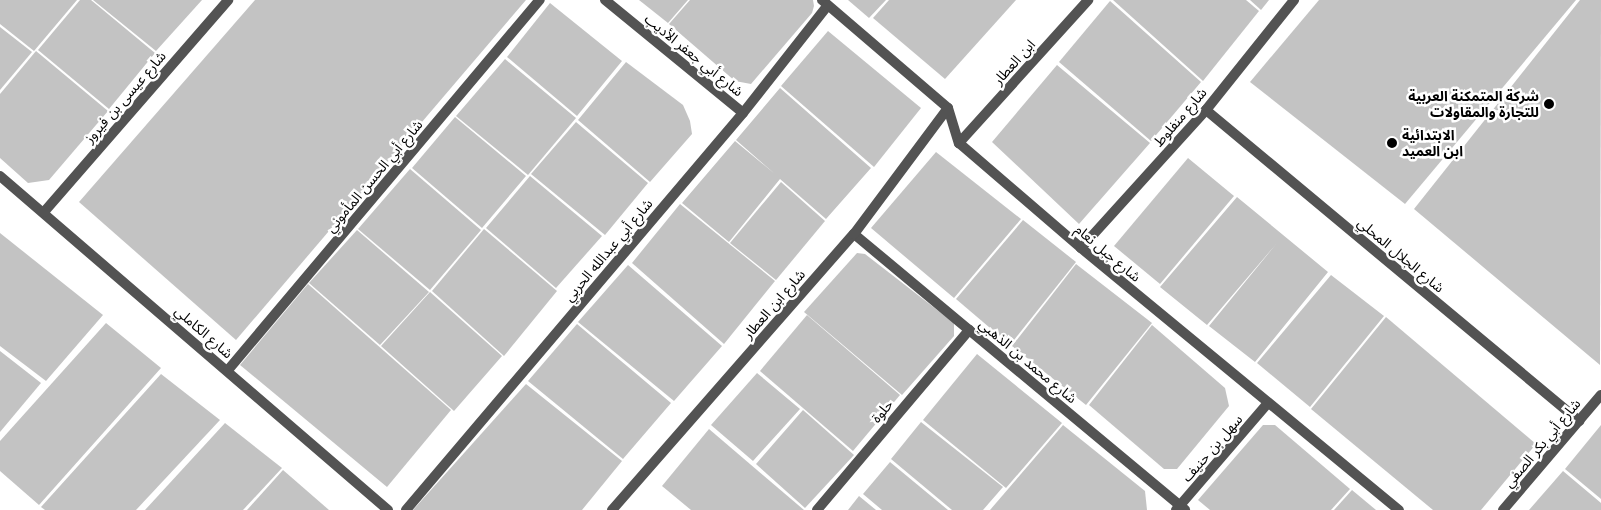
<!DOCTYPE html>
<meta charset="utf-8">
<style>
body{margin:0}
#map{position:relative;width:1601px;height:510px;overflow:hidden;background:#fff;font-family:Inter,"Noto Sans Arabic",sans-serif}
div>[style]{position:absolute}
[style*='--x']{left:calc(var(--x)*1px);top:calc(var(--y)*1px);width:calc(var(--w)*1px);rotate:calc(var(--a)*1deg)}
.building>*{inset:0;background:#c3c3c3}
.street>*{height:10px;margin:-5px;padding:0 5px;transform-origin:5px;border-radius:5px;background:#535353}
.dots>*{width:14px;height:14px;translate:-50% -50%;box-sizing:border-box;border:2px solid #fff;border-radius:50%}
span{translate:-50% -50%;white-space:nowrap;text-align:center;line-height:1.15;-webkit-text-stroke:5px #fff;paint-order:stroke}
.street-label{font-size:14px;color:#000}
.poi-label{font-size:14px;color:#000;font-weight:700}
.right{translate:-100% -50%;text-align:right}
.left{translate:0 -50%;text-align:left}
</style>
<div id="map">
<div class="building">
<div style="clip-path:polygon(0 0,77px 0,34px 51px,0 24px)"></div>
<div style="clip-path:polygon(80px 0,91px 0,155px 53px,109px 109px,38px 50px)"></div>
<div style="clip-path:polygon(93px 0,202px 0,156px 51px)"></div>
<div style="clip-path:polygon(255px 0,526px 0,236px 340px,79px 202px)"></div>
<div style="clip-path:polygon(639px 0,688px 0,668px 23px)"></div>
<div style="clip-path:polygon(690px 0,813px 0,814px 6px,812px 13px,751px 84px,735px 81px,669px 24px)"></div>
<div style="clip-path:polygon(848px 0,886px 0,869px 18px)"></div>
<div style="clip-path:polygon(889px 0,1016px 0,945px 79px,873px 18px)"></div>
<div style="clip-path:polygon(1113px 0,1246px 0,1259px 11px,1203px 81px)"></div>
<div style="clip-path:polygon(1250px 0,1269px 0,1261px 10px)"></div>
<div style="clip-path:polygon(1319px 0,1576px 0,1405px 204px,1250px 82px)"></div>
<div style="clip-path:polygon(1580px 0,1601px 0,1600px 365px,1414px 209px)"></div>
<div style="clip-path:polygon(1110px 1px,1201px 82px,1151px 141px,1059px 62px)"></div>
<div style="clip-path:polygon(550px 3px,622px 61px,577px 116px,507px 57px)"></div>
<div style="clip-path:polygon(0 27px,32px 52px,0 90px)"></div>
<div style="clip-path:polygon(828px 31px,921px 108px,874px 167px,781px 86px)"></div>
<div style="clip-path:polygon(36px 51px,108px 111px,49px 180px,28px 183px,0 158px,0 94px)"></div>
<div style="clip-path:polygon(505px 59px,576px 118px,528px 175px,456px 116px)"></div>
<div style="clip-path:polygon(626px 62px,683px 105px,690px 121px,692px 134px,650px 182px,578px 120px)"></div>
<div style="clip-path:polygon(1057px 65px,1150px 143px,1079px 224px,992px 142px)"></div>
<div style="clip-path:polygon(780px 88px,871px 168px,826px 219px,780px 179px,729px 242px,682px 203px,735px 141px,775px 174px,736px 140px)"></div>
<div style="clip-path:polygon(455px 117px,526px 176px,482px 228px,412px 168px)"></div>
<div style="clip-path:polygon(576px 122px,648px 183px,605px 235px,531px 174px)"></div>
<div style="clip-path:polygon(936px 152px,1021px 219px,954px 298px,871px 228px)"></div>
<div style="clip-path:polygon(1188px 158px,1234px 196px,1160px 284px,1114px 246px)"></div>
<div style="clip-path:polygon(410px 169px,481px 230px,430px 290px,358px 229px)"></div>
<div style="clip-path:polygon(530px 176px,602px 236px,556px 288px,486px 228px)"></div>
<div style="clip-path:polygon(781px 182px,825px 221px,776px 280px,730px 243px)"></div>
<div style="clip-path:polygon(1237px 197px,1328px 272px,1255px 362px,1209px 326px,1277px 243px,1207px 325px,1160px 287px)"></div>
<div style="clip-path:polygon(680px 204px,775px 281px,724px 344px,632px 263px)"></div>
<div style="clip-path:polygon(1023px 220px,1076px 262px,1010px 345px,956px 299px)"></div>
<div style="clip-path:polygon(484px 229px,557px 291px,504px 356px,432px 291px)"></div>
<div style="clip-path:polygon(357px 230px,429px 292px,380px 345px,309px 283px)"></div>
<div style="clip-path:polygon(0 233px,103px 315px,46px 381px,0 346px)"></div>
<div style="clip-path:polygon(857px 253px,865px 254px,954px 323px,954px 336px,902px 395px,804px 312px)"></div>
<div style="clip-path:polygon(1076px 264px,1152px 323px,1086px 405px,1012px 346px)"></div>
<div style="clip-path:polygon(628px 265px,722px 346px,674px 401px,578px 322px)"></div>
<div style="clip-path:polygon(1331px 275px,1384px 316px,1310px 407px,1257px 363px)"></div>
<div style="clip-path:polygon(308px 284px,451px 410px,387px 487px,240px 365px)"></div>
<div style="clip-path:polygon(430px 292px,502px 356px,454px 411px,381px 346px)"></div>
<div style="clip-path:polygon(807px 315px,900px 395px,853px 451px,760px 371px)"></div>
<div style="clip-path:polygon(1386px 317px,1536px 444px,1481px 510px,1433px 510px,1311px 409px)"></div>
<div style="clip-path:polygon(106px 323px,161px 368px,39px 505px,0 471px,0 441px)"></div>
<div style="clip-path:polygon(577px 324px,671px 403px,623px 459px,528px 381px)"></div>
<div style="clip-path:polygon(1152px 325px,1225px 388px,1229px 406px,1177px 469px,1164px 469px,1089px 405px)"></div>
<div style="clip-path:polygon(0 351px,41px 383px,0 432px)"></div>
<div style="clip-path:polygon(977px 354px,1062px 423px,1006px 488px,923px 420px)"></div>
<div style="clip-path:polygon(757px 373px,800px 409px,753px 461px,711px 425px)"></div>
<div style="clip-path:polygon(161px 374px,220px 420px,136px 510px,45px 510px,41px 507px)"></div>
<div style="clip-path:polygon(526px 384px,622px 461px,582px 510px,413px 510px)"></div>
<div style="clip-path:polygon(803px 410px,854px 455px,805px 508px,756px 464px)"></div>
<div style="clip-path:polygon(921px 422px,1003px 487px,983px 510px,952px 510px,891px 459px)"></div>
<div style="clip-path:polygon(225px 423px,282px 468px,243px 510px,145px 510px)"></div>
<div style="clip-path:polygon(1063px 425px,1145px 491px,1147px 510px,990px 510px)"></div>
<div style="clip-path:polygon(1263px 425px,1275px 425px,1350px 489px,1331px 510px,1210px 510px,1198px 500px)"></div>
<div style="clip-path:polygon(1601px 425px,1601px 499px,1565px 469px)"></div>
<div style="clip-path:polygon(709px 429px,804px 510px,691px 510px,662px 486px)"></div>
<div style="clip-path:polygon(890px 462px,948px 510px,882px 510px,863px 494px)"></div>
<div style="clip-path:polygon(283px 470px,329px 510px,247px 510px)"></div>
<div style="clip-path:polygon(1563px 471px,1601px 503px,1601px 510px,1529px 510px)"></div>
<div style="clip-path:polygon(1352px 490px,1376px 510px,1334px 510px)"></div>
<div style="clip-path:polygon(859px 496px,876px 510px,848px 510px)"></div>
</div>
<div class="street">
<div style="--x:605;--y:0;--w:178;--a:39.3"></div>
<div style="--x:822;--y:0;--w:166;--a:40.6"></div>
<div style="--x:948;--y:108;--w:37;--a:73"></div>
<div style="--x:959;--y:143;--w:161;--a:40.7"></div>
<div style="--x:1081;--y:248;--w:412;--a:39.5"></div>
<div style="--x:1206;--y:110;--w:486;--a:39.8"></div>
<div style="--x:959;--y:143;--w:193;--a:-47.9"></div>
<div style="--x:0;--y:176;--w:512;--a:40.72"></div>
<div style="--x:44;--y:212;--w:281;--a:-49"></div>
<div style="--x:854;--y:234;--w:431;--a:39.8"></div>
<div style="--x:1081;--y:248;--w:186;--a:-47.8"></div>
<div style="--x:1206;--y:110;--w:141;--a:-51.3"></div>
<div style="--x:228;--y:370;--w:484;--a:-49.9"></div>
<div style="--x:406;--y:510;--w:521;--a:-49.67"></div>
<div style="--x:743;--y:113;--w:137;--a:-51.8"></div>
<div style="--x:612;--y:510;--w:367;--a:-48.8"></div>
<div style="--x:854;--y:234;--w:157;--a:-53.3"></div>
<div style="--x:817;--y:510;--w:236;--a:-49.8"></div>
<div style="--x:1176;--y:510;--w:141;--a:-49.3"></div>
<div style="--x:1503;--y:510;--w:151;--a:-49.6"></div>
</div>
<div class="dots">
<div style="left:1549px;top:104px;background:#000"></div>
<div style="left:1392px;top:143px;background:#000"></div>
</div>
<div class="street-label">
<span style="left:694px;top:55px;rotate:39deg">شارع أبي جعفر الأديب</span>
<span style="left:1014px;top:62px;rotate:-48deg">ابن العطار</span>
<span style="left:125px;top:97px;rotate:-49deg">شارع عيسى بن فيروز</span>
<span style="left:1180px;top:117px;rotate:-49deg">شارع منفلوط</span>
<span style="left:374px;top:176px;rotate:-50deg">شارع أبي الحسن المأموني</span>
<span style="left:608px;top:250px;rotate:-50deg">شارع أبي عبدالله الحربي</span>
<span style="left:1108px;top:253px;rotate:40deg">شارع جبل نعام</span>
<span style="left:1401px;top:255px;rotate:40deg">شارع الجلال المحلي</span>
<span style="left:774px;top:304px;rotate:-49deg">شارع ابن العطار</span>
<span style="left:204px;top:332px;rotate:41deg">شارع الكاملي</span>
<span style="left:1028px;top:361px;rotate:40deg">شارع محمد بن الذهبي</span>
<span style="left:882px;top:411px;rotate:-50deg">حلوة</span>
<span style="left:1542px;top:443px;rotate:-50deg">شارع أبي بكر الصفي</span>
<span style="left:1212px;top:448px;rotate:-49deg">سهل بن حنيف</span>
</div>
<div class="poi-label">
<span class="right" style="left:1539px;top:104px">شركة المتمكنة العربية<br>للتجارة والمقاولات</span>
<span class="left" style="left:1402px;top:143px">الابتدائية<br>ابن العميد</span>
</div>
</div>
